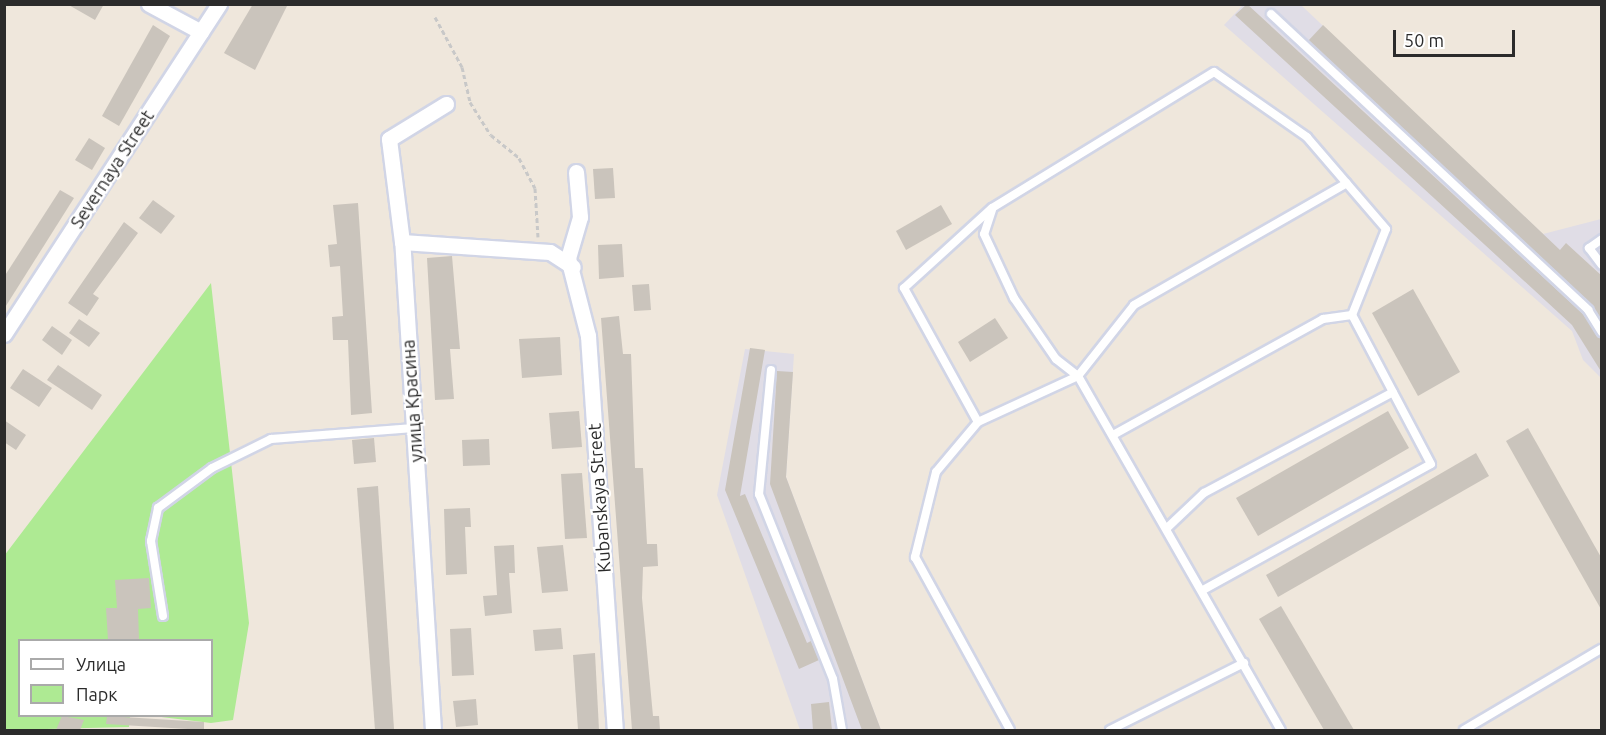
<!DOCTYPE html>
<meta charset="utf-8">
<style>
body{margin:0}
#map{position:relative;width:1606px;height:735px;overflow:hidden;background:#efe7dc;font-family:Ubuntu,sans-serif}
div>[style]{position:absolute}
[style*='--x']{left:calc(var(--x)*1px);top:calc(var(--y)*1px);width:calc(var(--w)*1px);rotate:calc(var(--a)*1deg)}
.industrial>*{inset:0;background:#e0dde6}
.green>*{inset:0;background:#aeea93}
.building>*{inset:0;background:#cac4bc}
.path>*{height:3px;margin-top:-1.5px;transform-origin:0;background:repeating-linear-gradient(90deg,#c8c8c8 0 4.5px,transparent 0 7.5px)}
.roads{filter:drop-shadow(2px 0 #d1d5e6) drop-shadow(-2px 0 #d1d5e6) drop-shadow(0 2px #d1d5e6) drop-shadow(0 -2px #d1d5e6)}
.lane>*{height:8px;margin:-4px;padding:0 4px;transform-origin:4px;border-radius:4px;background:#fff}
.street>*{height:15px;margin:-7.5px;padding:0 7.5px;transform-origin:7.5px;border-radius:7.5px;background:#fff}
span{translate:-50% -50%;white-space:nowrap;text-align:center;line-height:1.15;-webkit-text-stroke:4.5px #fff;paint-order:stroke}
.street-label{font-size:18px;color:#2b2b2b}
.frame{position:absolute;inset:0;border:6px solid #2b2b2b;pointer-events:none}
.legend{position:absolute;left:18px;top:639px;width:195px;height:78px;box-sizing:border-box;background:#fff;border:2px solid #aaa;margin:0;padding:8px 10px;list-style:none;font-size:18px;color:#2b2b2b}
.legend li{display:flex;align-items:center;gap:12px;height:30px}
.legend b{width:30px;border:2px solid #aaa}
.scale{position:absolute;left:1393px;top:30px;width:122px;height:27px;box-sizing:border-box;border:3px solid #2b2b2b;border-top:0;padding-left:8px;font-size:18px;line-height:21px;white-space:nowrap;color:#2b2b2b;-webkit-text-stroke:4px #fff;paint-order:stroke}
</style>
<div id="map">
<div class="industrial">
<div style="clip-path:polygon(1243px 5px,1301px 5px,1543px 234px,1601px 219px,1601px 378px,1583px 360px,1572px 331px,1224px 25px)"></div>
<div style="clip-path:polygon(745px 349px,794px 354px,786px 477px,881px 730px,800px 730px,717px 495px)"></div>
</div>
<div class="green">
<div style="clip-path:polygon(211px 283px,249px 623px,233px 720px,211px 723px,153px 716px,212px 716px,212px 640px,20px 640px,20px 716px,130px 716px,129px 727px,5px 730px,4px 556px)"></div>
</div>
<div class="building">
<div style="clip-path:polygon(67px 4px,104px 4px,95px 20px)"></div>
<div style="clip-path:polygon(253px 4px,288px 4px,255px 70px,224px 53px)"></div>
<div style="clip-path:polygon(1247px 4px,1583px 314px,1602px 338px,1602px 373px,1572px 325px,1235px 15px)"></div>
<div style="clip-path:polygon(153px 25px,170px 36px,119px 126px,102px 116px)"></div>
<div style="clip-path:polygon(1323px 25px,1560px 250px,1566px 243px,1602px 276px,1602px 320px,1308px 41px)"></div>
<div style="clip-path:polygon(89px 138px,105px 148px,92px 170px,75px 160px)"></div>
<div style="clip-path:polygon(613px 168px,615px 198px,595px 199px,593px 169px)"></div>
<div style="clip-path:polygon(60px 190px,74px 198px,4px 309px,4px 277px)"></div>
<div style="clip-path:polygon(153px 200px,175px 216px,161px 234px,139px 218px)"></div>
<div style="clip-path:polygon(358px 203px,372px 413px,351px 415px,348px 340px,333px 340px,332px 317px,343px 316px,340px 266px,330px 267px,328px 245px,337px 244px,333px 205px)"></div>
<div style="clip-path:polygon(941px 205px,952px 224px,906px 250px,896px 231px)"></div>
<div style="clip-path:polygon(124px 222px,138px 233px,93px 294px,99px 298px,87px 316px,68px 303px)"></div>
<div style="clip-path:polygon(622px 244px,624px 277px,599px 279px,598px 245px)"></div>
<div style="clip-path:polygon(452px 256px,460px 349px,450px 349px,454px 399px,435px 400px,427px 258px)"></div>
<div style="clip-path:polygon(649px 284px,651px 310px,634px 311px,632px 285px)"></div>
<div style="clip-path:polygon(1413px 289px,1460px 372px,1418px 396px,1372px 313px)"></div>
<div style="clip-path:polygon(619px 316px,623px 354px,631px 354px,635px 468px,643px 468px,647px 544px,657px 544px,658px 566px,643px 567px,642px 598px,653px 716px,659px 716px,660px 730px,632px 730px,601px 318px)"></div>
<div style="clip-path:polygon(995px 318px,1008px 338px,970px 362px,958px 342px)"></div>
<div style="clip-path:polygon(79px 319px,100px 333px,89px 347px,69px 333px)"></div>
<div style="clip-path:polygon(52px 326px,72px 340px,62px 355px,42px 340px)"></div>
<div style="clip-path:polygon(560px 337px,562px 375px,522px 378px,519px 339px)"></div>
<div style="clip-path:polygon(750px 348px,765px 350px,740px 496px,745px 494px,807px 643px,811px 641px,819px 660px,799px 669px,725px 490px)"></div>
<div style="clip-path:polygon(58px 365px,102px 395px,92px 410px,47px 380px)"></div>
<div style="clip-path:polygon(23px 369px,52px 388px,39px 407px,10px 388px)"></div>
<div style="clip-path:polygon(777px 371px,793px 372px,786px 477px,881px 730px,862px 730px,770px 484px)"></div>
<div style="clip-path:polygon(579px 411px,582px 447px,552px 449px,549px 413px)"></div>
<div style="clip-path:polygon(1388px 411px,1409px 448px,1258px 536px,1236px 498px)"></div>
<div style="clip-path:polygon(4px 420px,26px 435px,16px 450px,4px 442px)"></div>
<div style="clip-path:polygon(1528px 428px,1602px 559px,1602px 611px,1506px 441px)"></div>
<div style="clip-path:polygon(374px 438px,376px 462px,354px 464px,352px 440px)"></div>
<div style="clip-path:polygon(489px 439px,490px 465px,463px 466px,462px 440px)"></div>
<div style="clip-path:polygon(1476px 453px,1489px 476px,1278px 597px,1266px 575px)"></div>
<div style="clip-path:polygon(582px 473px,587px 538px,565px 539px,561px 474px)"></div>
<div style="clip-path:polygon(378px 486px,394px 729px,375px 730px,357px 488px)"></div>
<div style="clip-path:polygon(470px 508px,471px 527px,465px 527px,467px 574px,446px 575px,444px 509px)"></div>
<div style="clip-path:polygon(514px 545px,515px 573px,509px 573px,512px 613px,485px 616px,483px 596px,497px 595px,494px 546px)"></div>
<div style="clip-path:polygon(563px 545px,568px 591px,542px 593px,537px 547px)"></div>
<div style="clip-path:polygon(149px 578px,151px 608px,138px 609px,139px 639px,108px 640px,106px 608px,117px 608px,115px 580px)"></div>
<div style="clip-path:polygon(1281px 606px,1354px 730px,1324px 730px,1259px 619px)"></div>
<div style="clip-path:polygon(471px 628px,474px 675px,452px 676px,450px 629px)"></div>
<div style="clip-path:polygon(561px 628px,563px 649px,535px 651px,533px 630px)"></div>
<div style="clip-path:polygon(595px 653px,599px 730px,578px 730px,573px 655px)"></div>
<div style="clip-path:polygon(476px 699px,478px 725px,456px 727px,453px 701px)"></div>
<div style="clip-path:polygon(829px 702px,832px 730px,813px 730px,811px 704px)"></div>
<div style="clip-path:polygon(62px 716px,84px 720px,80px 730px,56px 730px)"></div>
<div style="clip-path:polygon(107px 716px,204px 722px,204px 730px,106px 724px)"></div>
</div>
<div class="path">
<div style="--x:835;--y:4;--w:2;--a:0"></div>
<div style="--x:435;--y:17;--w:57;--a:61.6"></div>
<div style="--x:462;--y:67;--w:36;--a:77"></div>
<div style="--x:470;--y:102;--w:39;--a:58"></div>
<div style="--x:491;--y:135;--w:36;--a:39"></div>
<div style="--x:519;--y:158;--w:34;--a:62"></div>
<div style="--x:535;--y:188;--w:49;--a:86.5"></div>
</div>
<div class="roads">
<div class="lane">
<div style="--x:1271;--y:14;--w:434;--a:43"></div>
<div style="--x:1588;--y:310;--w:26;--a:58"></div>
<div style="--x:992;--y:210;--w:25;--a:108"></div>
<div style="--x:984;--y:234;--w:71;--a:64.9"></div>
<div style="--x:1014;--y:298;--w:74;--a:55.5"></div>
<div style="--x:1056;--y:359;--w:28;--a:38"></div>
<div style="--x:1078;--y:376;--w:90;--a:-51.7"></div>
<div style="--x:1134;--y:305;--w:245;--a:-29.8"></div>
<div style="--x:1602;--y:239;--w:16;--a:145"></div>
<div style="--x:1589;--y:248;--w:21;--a:53"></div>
<div style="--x:771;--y:370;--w:125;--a:95.5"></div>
<div style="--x:759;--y:494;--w:199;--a:68.2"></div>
<div style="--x:833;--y:679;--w:52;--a:80"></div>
<div style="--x:978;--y:422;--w:65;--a:130"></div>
<div style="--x:936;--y:472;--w:88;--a:103.9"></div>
<div style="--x:915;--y:557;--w:197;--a:61.2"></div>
<div style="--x:1113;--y:435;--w:240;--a:-28.9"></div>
<div style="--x:1323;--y:319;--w:29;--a:-8"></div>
<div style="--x:1167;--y:528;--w:51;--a:-43.4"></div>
<div style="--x:1204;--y:493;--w:214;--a:-28.1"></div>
<div style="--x:1203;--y:590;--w:260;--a:-28.9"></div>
<div style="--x:1431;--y:464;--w:169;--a:-117.9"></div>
<div style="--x:1352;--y:315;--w:92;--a:-68.4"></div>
<div style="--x:1386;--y:229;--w:121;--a:-130.7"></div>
<div style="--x:1307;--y:137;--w:113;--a:-145"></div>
<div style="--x:1214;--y:72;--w:260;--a:148.5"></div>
<div style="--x:992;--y:208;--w:119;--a:137.7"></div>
<div style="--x:904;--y:288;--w:153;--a:61.1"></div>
<div style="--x:978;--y:422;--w:110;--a:-24.7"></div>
<div style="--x:1078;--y:376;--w:408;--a:60.2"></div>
<div style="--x:163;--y:616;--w:76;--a:-99.1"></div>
<div style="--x:151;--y:541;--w:34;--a:-78"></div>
<div style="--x:158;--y:508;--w:67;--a:-36.5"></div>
<div style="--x:212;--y:468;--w:66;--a:-26.2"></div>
<div style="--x:271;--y:439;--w:143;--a:-4.4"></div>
<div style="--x:1110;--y:730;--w:150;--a:-26.6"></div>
<div style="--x:1464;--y:730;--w:159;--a:-30.6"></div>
</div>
<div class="street">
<div style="--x:149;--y:4;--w:59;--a:28.3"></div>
<div style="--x:576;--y:172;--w:45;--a:84.9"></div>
<div style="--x:580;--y:217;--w:43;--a:106.3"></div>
<div style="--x:568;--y:258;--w:81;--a:75.6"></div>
<div style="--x:588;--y:336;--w:395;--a:86.1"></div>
<div style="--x:402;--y:242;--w:148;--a:3.9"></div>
<div style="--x:550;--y:252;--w:27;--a:33"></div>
<div style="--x:4;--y:334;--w:394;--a:-56.9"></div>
<div style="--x:433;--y:730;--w:489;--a:-93.6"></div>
<div style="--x:402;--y:242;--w:104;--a:-97.2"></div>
<div style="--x:389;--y:139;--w:67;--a:-31.6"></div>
</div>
</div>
<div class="street-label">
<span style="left:112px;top:169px;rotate:-57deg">Severnaya Street</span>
<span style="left:412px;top:401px;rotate:-94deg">улица Красина</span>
<span style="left:599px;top:498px;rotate:-94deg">Kubanskaya Street</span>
</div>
<div class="frame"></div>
<ul class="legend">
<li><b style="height:8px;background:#fff"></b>Улица</li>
<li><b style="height:16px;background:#aeea93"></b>Парк</li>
</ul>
<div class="scale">50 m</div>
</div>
